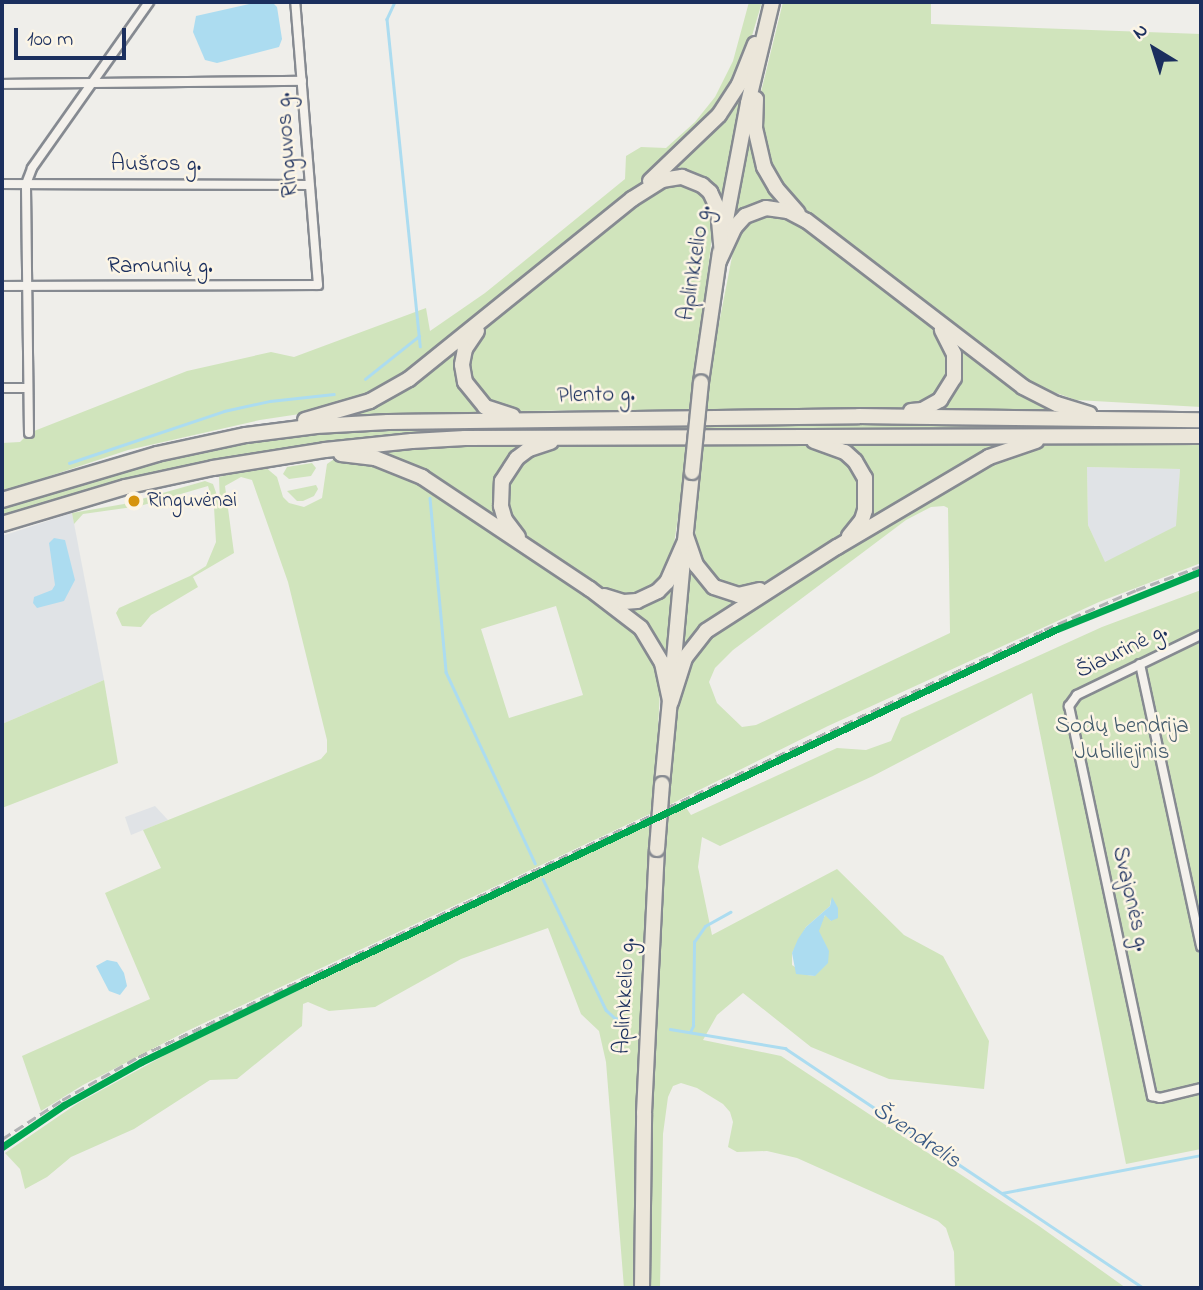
<!DOCTYPE html>
<meta charset="utf-8">
<style>
body{margin:0}
#map{position:relative;width:1203px;height:1290px;overflow:hidden;background:#efeeea;font-family:"Indie Flower",sans-serif}
div>[style]{position:absolute}
[style*='--x']{left:calc(var(--x)*1px);top:calc(var(--y)*1px);width:calc(var(--w)*1px);rotate:calc(var(--a)*1deg)}
.built>*{inset:0;background:#e0e3e6}
.green>*{inset:0;background:#d0e4bc}
.water>*{inset:0;background:#acdcf0}
.stream>*{height:2.5px;margin:-1.25px;padding:0 1.25px;transform-origin:1.25px;border-radius:1.25px;background:#acdcf0}
.roads{filter:drop-shadow(2px 0 #868a91) drop-shadow(-2px 0 #868a91) drop-shadow(0 2px #868a91) drop-shadow(0 -2px #868a91)}
.street>*{height:8px;margin:-4px;padding:0 4px;transform-origin:4px;border-radius:4px;background:#f4f1ec}
.highway>*{height:14px;margin:-7px;padding:0 7px;transform-origin:7px;border-radius:7px;background:#ebe6da}
.rail>*{height:2.5px;margin-top:-1.25px;transform-origin:0;background:repeating-linear-gradient(90deg,#b1b2b4 0 10px,transparent 0 15px)}
.bridges{filter:drop-shadow(2px 0 #868a91) drop-shadow(-2px 0 #868a91) drop-shadow(0 2px #868a91) drop-shadow(0 -2px #868a91)}
.highway-bridge>*{height:14px;margin:-7px;padding:0 7px;transform-origin:7px;border-radius:7px;background:#ebe6da}
.rail-1>*{height:7px;margin:-3.5px;padding:0 3.5px;transform-origin:3.5px;border-radius:3.5px;background:#00a651}
.dots>*{width:19px;height:19px;translate:-50% -50%;box-sizing:border-box;border:4px solid #fcf5e5;border-radius:50%}
span{translate:-50% -50%;white-space:nowrap;text-align:center;line-height:1.15;-webkit-text-stroke:5px #fcf5e5;paint-order:stroke}
.bus-label{font-size:21px;color:#1b2f5e}
.left{translate:0 -50%;text-align:left}
.street-label{font-size:23px;color:#1b2f5e}
.park-label{font-size:23px;color:#425a6c}
.water-label{font-size:24px;color:#385883;font-style:italic}
.frame{position:absolute;inset:0;border:4px solid #1b2f5e;pointer-events:none}
.north{position:absolute;left:1119px;top:14px;width:70px;height:70px;-webkit-text-stroke:5px #fcf5e5;paint-order:stroke;rotate:322deg;font-size:19px;font-weight:700;line-height:28px;text-align:center;color:#1b2f5e}
.north::after{content:'';display:block;margin:auto;width:24px;height:32px;background:#1b2f5e;clip-path:polygon(50% 0,100% 100%,50% 72%,0 100%)}
.scale{position:absolute;left:14px;top:28px;width:112px;height:32px;box-sizing:border-box;border:4px solid #1b2f5e;border-top:0;padding-left:9px;font-size:21px;line-height:24px;white-space:nowrap;color:#1b2f5e;-webkit-text-stroke:5px #fcf5e5;paint-order:stroke}
</style>
<div id="map">
<div class="built">
<div style="clip-path:polygon(1087px 467px,1180px 469px,1177px 526px,1105px 563px,1088px 525px)"></div>
<div style="clip-path:polygon(72px 513px,104px 680px,2px 724px,2px 536px)"></div>
<div style="clip-path:polygon(155px 806px,168px 820px,131px 835px,125px 817px)"></div>
</div>
<div class="green">
<div style="clip-path:polygon(749px 2px,762px 2px,743px 66px,731px 89px,698px 134px,630px 194px,416px 369px,368px 396px,313px 412px,260px 420px,128px 450px,2px 492px,2px 443px,20px 442px,29px 433px,187px 371px,271px 352px,294px 357px,426px 308px,430px 331px,485px 293px,625px 179px,626px 156px,641px 147px,666px 148px,695px 122px,715px 97px,733px 61px)"></div>
<div style="clip-path:polygon(783px 2px,931px 2px,931px 24px,1201px 34px,1201px 407px,1076px 400px,1031px 384px,811px 220px,770px 173px,758px 123px,761px 92px)"></div>
<div style="clip-path:polygon(747px 78px,722px 209px,715px 194px,666px 172px)"></div>
<div style="clip-path:polygon(749px 125px,787px 207px,732px 221px)"></div>
<div style="clip-path:polygon(686px 181px,710px 199px,713px 227px,694px 389px,706px 390px,737px 231px,761px 212px,796px 219px,940px 334px,945px 343px,950px 373px,936px 397px,909px 408px,514px 411px,489px 405px,467px 381px,471px 343px,481px 331px,645px 194px,659px 185px)"></div>
<div style="clip-path:polygon(955px 341px,1061px 411px,930px 411px,942px 404px)"></div>
<div style="clip-path:polygon(462px 342px,458px 378px,466px 395px,486px 413px,334px 416px)"></div>
<div style="clip-path:polygon(1034px 423px,1201px 426px,1201px 433px,944px 429px,480px 431px,278px 451px,2px 519px,2px 505px,218px 444px,343px 429px)"></div>
<div style="clip-path:polygon(1019px 440px,966px 462px,864px 527px,872px 499px,868px 476px,836px 442px)"></div>
<div style="clip-path:polygon(evenodd,1074px 442px,1201px 444px,1201px 563px,1099px 602px,828px 726px,667px 806px,679px 693px,685px 670px,699px 642px,969px 471px,1021px 448px,1074px 442px,1087px 467px,1180px 469px,1176px 526px,1105px 562px,1088px 525px,1087px 467px,1074px 442px,944px 506px,948px 508px,950px 633px,756px 725px,742px 727px,717px 703px,709px 682px,715px 668px,733px 650px,906px 520px,931px 507px,944px 506px)"></div>
<div style="clip-path:polygon(531px 443px,510px 458px,504px 527px,369px 451px)"></div>
<div style="clip-path:polygon(812px 444px,837px 452px,860px 474px,863px 506px,848px 532px,803px 562px,746px 591px,710px 580px,695px 548px,696px 491px,686px 465px,672px 557px,661px 582px,638px 597px,611px 595px,592px 584px,528px 540px,513px 527px,505px 510px,508px 472px,543px 446px)"></div>
<div style="clip-path:polygon(evenodd,337px 457px,406px 471px,638px 631px,655px 653px,660px 688px,654px 812px,187px 1031px,83px 1085px,41px 1111px,22px 1056px,150px 999px,105px 893px,161px 868px,143px 830px,321px 759px,327px 752px,327px 740px,288px 582px,252px 480px,241px 477px,225px 486px,234px 553px,193px 577px,198px 587px,151px 615px,141px 627px,122px 626px,116px 613px,119px 608px,190px 576px,206px 566px,216px 542px,214px 507px,208px 486px,140px 506px,83px 514px,74px 524px,72px 513px,124px 504px,205px 481px,213px 484px,220px 504px,219px 477px,264px 466px,277px 477px,283px 497px,289px 503px,304px 507px,322px 498px,327px 464px,337px 457px,556px 606px,583px 695px,509px 718px,481px 629px,556px 606px)"></div>
<div style="clip-path:polygon(312px 463px,316px 468px,311px 476px,289px 479px,283px 474px,287px 467px)"></div>
<div style="clip-path:polygon(316px 485px,318px 489px,314px 496px,303px 501px,297px 501px,287px 491px)"></div>
<div style="clip-path:polygon(689px 558px,697px 574px,747px 599px,714px 620px,690px 639px,680px 654px)"></div>
<div style="clip-path:polygon(676px 574px,668px 664px,653px 634px,620px 605px)"></div>
<div style="clip-path:polygon(evenodd,1201px 590px,1201px 1149px,1126px 1164px,1032px 693px,873px 776px,720px 846px,702px 837px,698px 867px,712px 935px,837px 869px,904px 935px,943px 956px,989px 1041px,984px 1089px,889px 1079px,811px 1047px,743px 993px,717px 1015px,703px 1040px,781px 1056px,1039px 1226px,1126px 1288px,955px 1288px,954px 1252px,946px 1228px,938px 1221px,797px 1158px,767px 1151px,737px 1152px,728px 1147px,733px 1122px,730px 1112px,723px 1104px,697px 1088px,681px 1083px,673px 1086px,668px 1097px,663px 1134px,660px 1288px,646px 1288px,649px 1126px,666px 815px,685px 806px,691px 815px,837px 748px,866px 750px,891px 741px,901px 718px,1102px 627px,1201px 590px,831px 899px,831px 921px,826px 914px,819px 925px,815px 976px,807px 975px,792px 965px,792px 953px,806px 927px,830px 906px,831px 899px)"></div>
<div style="clip-path:polygon(104px 680px,118px 763px,2px 808px,2px 724px)"></div>
<div style="clip-path:polygon(653px 821px,639px 1067px,636px 1288px,624px 1288px,606px 1062px,599px 1031px,581px 1014px,548px 928px,461px 959px,375px 1007px,329px 1011px,308px 1002px,303px 1004px,302px 1026px,237px 1079px,210px 1080px,134px 1129px,71px 1157px,47px 1177px,25px 1189px,20px 1169px,5px 1153px,78px 1103px,178px 1048px)"></div>
</div>
<div class="water">
<div style="clip-path:polygon(258px 2px,273px 3px,277px 7px,282px 39px,279px 47px,217px 63px,205px 60px,193px 32px,196px 16px)"></div>
<div style="clip-path:polygon(54px 538px,65px 540px,75px 580px,64px 601px,37px 608px,33px 603px,34px 597px,52px 590px,55px 585px,49px 543px)"></div>
<div style="clip-path:polygon(832px 897px,838px 908px,838px 918px,831px 921px,825px 915px,819px 931px,829px 951px,828px 963px,815px 976px,796px 974px,792px 953px,798px 939px,806px 927px,830px 906px)"></div>
<div style="clip-path:polygon(107px 960px,117px 962px,124px 973px,127px 986px,120px 995px,109px 991px,96px 966px)"></div>
</div>
<div class="stream">
<div style="--x:395;--y:2;--w:19;--a:115"></div>
<div style="--x:387;--y:19;--w:329;--a:84.2"></div>
<div style="--x:365;--y:379;--w:69;--a:-38.5"></div>
<div style="--x:69;--y:463;--w:163;--a:-18.5"></div>
<div style="--x:224;--y:411;--w:47;--a:-12.3"></div>
<div style="--x:270;--y:401;--w:64;--a:-6.2"></div>
<div style="--x:430;--y:498;--w:175;--a:84.7"></div>
<div style="--x:446;--y:672;--w:211;--a:65"></div>
<div style="--x:543;--y:879;--w:145;--a:64.3"></div>
<div style="--x:606;--y:1010;--w:12;--a:42"></div>
<div style="--x:615;--y:1018;--w:8;--a:14"></div>
<div style="--x:670;--y:1029;--w:117;--a:9.4"></div>
<div style="--x:785;--y:1048;--w:432;--a:33.8"></div>
<div style="--x:690;--y:1032;--w:7;--a:-63"></div>
<div style="--x:693;--y:1026;--w:84;--a:-89.3"></div>
<div style="--x:694;--y:942;--w:19;--a:-55"></div>
<div style="--x:705;--y:926;--w:29;--a:-29"></div>
<div style="--x:1002;--y:1193;--w:203;--a:-10.8"></div>
</div>
<div class="roads">
<div class="street">
<div style="--x:2;--y:84;--w:300;--a:-0.6"></div>
<div style="--x:2;--y:184;--w:307;--a:0.2"></div>
<div style="--x:2;--y:286;--w:316;--a:-0.2"></div>
<div style="--x:318;--y:285;--w:284;--a:-94.6"></div>
<div style="--x:2;--y:388;--w:25;--a:0"></div>
<div style="--x:29;--y:433;--w:249;--a:-90.7"></div>
<div style="--x:26;--y:184;--w:17;--a:-69"></div>
<div style="--x:32;--y:168;--w:203;--a:-54.8"></div>
<div style="--x:1201;--y:635;--w:138;--a:154.2"></div>
<div style="--x:1077;--y:695;--w:14;--a:126"></div>
<div style="--x:1069;--y:706;--w:399;--a:78"></div>
<div style="--x:1152;--y:1096;--w:8;--a:14"></div>
<div style="--x:1160;--y:1098;--w:42;--a:-13.7"></div>
<div style="--x:1140;--y:664;--w:289;--a:77.8"></div>
</div>
<div class="highway">
<div style="--x:756;--y:99;--w:29;--a:92"></div>
<div style="--x:755;--y:128;--w:40;--a:77"></div>
<div style="--x:764;--y:167;--w:24;--a:60"></div>
<div style="--x:776;--y:188;--w:33;--a:49"></div>
<div style="--x:650;--y:181;--w:95;--a:-43.7"></div>
<div style="--x:719;--y:115;--w:37;--a:-57"></div>
<div style="--x:739;--y:84;--w:43;--a:-68.2"></div>
<div style="--x:725;--y:225;--w:124;--a:-79.3"></div>
<div style="--x:748;--y:103;--w:104;--a:-76.6"></div>
<div style="--x:719;--y:261;--w:38;--a:-65"></div>
<div style="--x:735;--y:227;--w:15;--a:-48"></div>
<div style="--x:745;--y:216;--w:22;--a:-21"></div>
<div style="--x:766;--y:208;--w:22;--a:8"></div>
<div style="--x:788;--y:211;--w:21;--a:28"></div>
<div style="--x:807;--y:221;--w:272;--a:37.5"></div>
<div style="--x:1023;--y:387;--w:38;--a:27"></div>
<div style="--x:1057;--y:404;--w:34;--a:17"></div>
<div style="--x:477;--y:331;--w:22;--a:124"></div>
<div style="--x:465;--y:349;--w:16;--a:101"></div>
<div style="--x:462;--y:365;--w:17;--a:80"></div>
<div style="--x:465;--y:382;--w:32;--a:51"></div>
<div style="--x:485;--y:407;--w:29;--a:18"></div>
<div style="--x:701;--y:382;--w:131;--a:-81.7"></div>
<div style="--x:911;--y:411;--w:11;--a:-5"></div>
<div style="--x:922;--y:410;--w:21;--a:-29"></div>
<div style="--x:940;--y:400;--w:26;--a:-58"></div>
<div style="--x:954;--y:378;--w:24;--a:-90"></div>
<div style="--x:954;--y:354;--w:27;--a:-117"></div>
<div style="--x:305;--y:420;--w:68;--a:-16.3"></div>
<div style="--x:370;--y:401;--w:45;--a:-29.4"></div>
<div style="--x:409;--y:379;--w:287;--a:-38.9"></div>
<div style="--x:632;--y:199;--w:36;--a:-32"></div>
<div style="--x:662;--y:180;--w:20;--a:-9"></div>
<div style="--x:682;--y:177;--w:22;--a:22"></div>
<div style="--x:702;--y:185;--w:11;--a:41"></div>
<div style="--x:710;--y:192;--w:19;--a:65"></div>
<div style="--x:718;--y:209;--w:38;--a:85"></div>
<div style="--x:814;--y:441;--w:33;--a:20"></div>
<div style="--x:845;--y:452;--w:13;--a:42"></div>
<div style="--x:855;--y:461;--w:20;--a:60"></div>
<div style="--x:865;--y:478;--w:32;--a:90"></div>
<div style="--x:865;--y:510;--w:10;--a:107"></div>
<div style="--x:862;--y:520;--w:21;--a:129"></div>
<div style="--x:341;--y:454;--w:34;--a:7"></div>
<div style="--x:375;--y:458;--w:51;--a:22"></div>
<div style="--x:422;--y:477;--w:202;--a:33.7"></div>
<div style="--x:590;--y:589;--w:64;--a:37.4"></div>
<div style="--x:641;--y:628;--w:41;--a:59"></div>
<div style="--x:662;--y:663;--w:38;--a:78"></div>
<div style="--x:670;--y:700;--w:84;--a:95.4"></div>
<div style="--x:2;--y:500;--w:162;--a:-16.5"></div>
<div style="--x:157;--y:454;--w:91;--a:-12.1"></div>
<div style="--x:246;--y:435;--w:71;--a:-7.3"></div>
<div style="--x:316;--y:426;--w:72;--a:-3.2"></div>
<div style="--x:388;--y:422;--w:471;--a:-0.7"></div>
<div style="--x:859;--y:416;--w:342;--a:0.7"></div>
<div style="--x:2;--y:524;--w:128;--a:-16.7"></div>
<div style="--x:125;--y:487;--w:90;--a:-12.2"></div>
<div style="--x:213;--y:468;--w:113;--a:-9.1"></div>
<div style="--x:325;--y:450;--w:87;--a:-5.9"></div>
<div style="--x:412;--y:441;--w:53;--a:-3.2"></div>
<div style="--x:465;--y:438;--w:736;--a:-0.16"></div>
<div style="--x:686;--y:536;--w:31;--a:71"></div>
<div style="--x:696;--y:565;--w:28;--a:51"></div>
<div style="--x:714;--y:587;--w:25;--a:18"></div>
<div style="--x:738;--y:595;--w:22;--a:-13"></div>
<div style="--x:518;--y:537;--w:21;--a:-127"></div>
<div style="--x:505;--y:520;--w:15;--a:-106"></div>
<div style="--x:501;--y:506;--w:25;--a:-88"></div>
<div style="--x:502;--y:481;--w:27;--a:-57"></div>
<div style="--x:517;--y:458;--w:15;--a:-37"></div>
<div style="--x:529;--y:449;--w:23;--a:-18"></div>
<div style="--x:604;--y:596;--w:21;--a:17"></div>
<div style="--x:624;--y:602;--w:13;--a:-4"></div>
<div style="--x:637;--y:601;--w:23;--a:-25"></div>
<div style="--x:658;--y:591;--w:13;--a:-45"></div>
<div style="--x:667;--y:582;--w:45;--a:-66.3"></div>
<div style="--x:685;--y:541;--w:69;--a:-84.2"></div>
<div style="--x:672;--y:681;--w:122;--a:-84.8"></div>
<div style="--x:671;--y:702;--w:46;--a:-72.3"></div>
<div style="--x:685;--y:658;--w:34;--a:-52"></div>
<div style="--x:706;--y:631;--w:156;--a:-32.7"></div>
<div style="--x:837;--y:547;--w:177;--a:-30.6"></div>
<div style="--x:989;--y:457;--w:50;--a:-18.8"></div>
<div style="--x:642;--y:1288;--w:175;--a:-89.3"></div>
<div style="--x:644;--y:1113;--w:264;--a:-87.2"></div>
</div>
</div>
<div class="rail">
<div style="--x:2;--y:1139;--w:72;--a:-33"></div>
<div style="--x:62;--y:1100;--w:87;--a:-29.5"></div>
<div style="--x:138;--y:1057;--w:1002;--a:-25.23"></div>
<div style="--x:1044;--y:630;--w:100;--a:-23.5"></div>
<div style="--x:1136;--y:590;--w:69;--a:-20.3"></div>
</div>
<div class="bridges">
<div class="highway-bridge">
<div style="--x:692;--y:472;--w:90;--a:-84.3"></div>
<div style="--x:657;--y:849;--w:65;--a:-85.6"></div>
</div>
</div>
<div class="rail-1">
<div style="--x:2;--y:1147;--w:75;--a:-34.1"></div>
<div style="--x:64;--y:1105;--w:88;--a:-29.2"></div>
<div style="--x:141;--y:1062;--w:177;--a:-25.8"></div>
<div style="--x:300;--y:985;--w:837;--a:-25.19"></div>
<div style="--x:1057;--y:629;--w:155;--a:-21.9"></div>
</div>
<div class="dots">
<div style="left:134px;top:501px;background:#d6940e"></div>
</div>
<div class="bus-label">
<span class="left" style="left:147px;top:501px">Ringuvėnai</span>
</div>
<div class="street-label">
<span style="left:288px;top:145px;rotate:-94deg">Ringuvos g.</span>
<span style="left:156px;top:165px">Aušros g.</span>
<span style="left:696px;top:263px;rotate:-81deg">Aplinkkelio g.</span>
<span style="left:160px;top:267px">Ramunių g.</span>
<span style="left:596px;top:396px;rotate:-1deg">Plento g.</span>
<span style="left:1122px;top:652px;rotate:-26deg">Šiaurinė g.</span>
<span style="left:1130px;top:899px;rotate:77deg">Svajonės g.</span>
<span style="left:626px;top:996px;rotate:-87deg">Aplinkkelio g.</span>
</div>
<div class="park-label">
<span style="left:1122px;top:740px">Sodų bendrija<br>Jubiliejinis</span>
</div>
<div class="water-label">
<span style="left:916px;top:1136px;rotate:34deg">Švendrelis</span>
</div>
<div class="frame"></div>
<div class="north">N</div>
<div class="scale">100 m</div>
</div>
